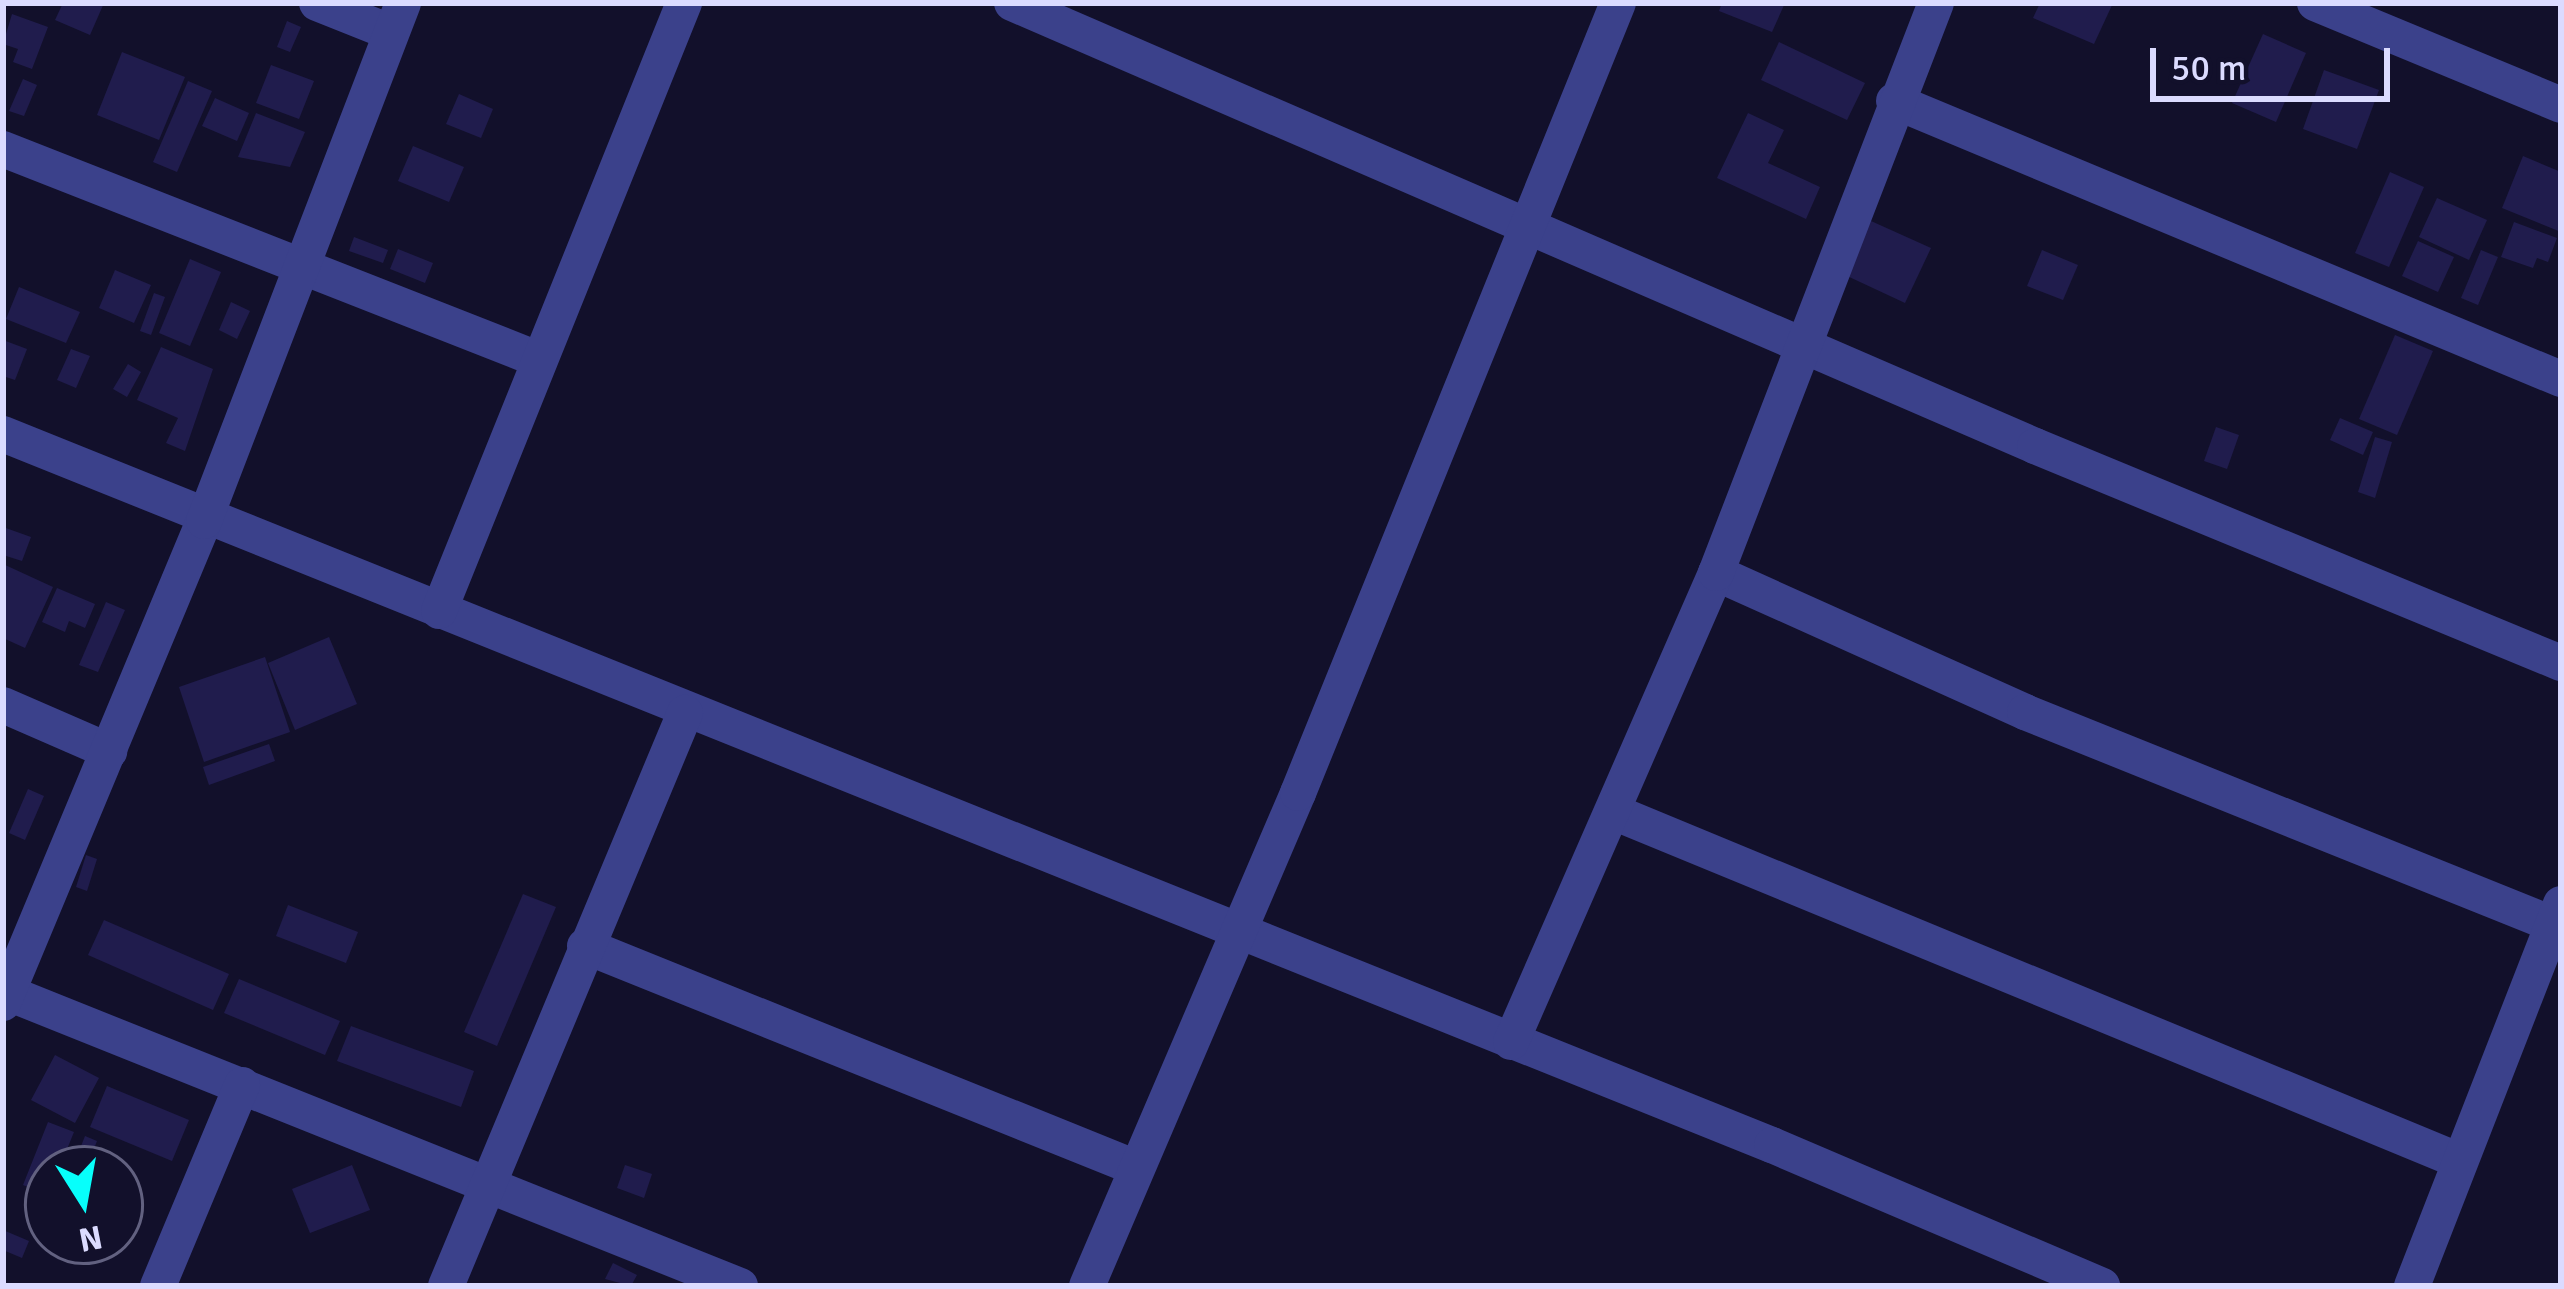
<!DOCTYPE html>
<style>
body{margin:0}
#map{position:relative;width:2564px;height:1289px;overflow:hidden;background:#12102b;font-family:Signika,sans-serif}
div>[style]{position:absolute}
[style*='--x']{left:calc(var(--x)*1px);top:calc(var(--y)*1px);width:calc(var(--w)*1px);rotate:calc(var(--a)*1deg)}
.building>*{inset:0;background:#201c4d}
.minor>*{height:36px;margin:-18px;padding:0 18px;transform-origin:18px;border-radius:18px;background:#3b418b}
span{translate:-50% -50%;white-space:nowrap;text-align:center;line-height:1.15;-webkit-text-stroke:10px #12102b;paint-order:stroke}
.frame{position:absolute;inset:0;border:6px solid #dbdbff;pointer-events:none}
.north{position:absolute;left:24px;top:1145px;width:120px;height:120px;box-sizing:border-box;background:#12102b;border:3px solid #626180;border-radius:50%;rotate:169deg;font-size:33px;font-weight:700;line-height:48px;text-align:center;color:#dbdbff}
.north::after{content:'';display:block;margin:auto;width:42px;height:54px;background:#07fffb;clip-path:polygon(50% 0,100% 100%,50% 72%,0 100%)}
.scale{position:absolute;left:2150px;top:48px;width:240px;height:54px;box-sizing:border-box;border:6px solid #dbdbff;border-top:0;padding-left:15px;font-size:36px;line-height:42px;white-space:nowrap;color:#dbdbff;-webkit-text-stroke:9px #12102b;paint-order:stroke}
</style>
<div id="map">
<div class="building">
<div style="clip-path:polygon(63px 3px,104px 3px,90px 35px,55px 20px)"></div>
<div style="clip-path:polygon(1722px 3px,1785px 3px,1772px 32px,1719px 11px)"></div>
<div style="clip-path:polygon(2040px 3px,2113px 3px,2094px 44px,2033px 18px)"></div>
<div style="clip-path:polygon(12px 14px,48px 27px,32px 69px,13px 62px,18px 49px,3px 44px)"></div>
<div style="clip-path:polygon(287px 21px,301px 27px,290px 52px,277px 47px)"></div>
<div style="clip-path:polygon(2263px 34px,2306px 53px,2276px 122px,2232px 103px)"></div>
<div style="clip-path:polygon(1779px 42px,1865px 83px,1847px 120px,1761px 80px)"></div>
<div style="clip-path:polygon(122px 52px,185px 77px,159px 140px,97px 115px)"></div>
<div style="clip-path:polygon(271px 65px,314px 81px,299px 119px,256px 103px)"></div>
<div style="clip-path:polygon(2324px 70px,2379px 90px,2357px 149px,2303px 129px)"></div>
<div style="clip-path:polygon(23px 79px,37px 85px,24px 116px,9px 111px)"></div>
<div style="clip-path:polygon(188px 81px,212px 91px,177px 172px,153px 162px)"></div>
<div style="clip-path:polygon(459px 94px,493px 109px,481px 138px,446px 124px)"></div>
<div style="clip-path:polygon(215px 98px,249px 113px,237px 141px,202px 126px)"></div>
<div style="clip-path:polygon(256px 113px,305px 132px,290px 167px,238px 157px)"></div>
<div style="clip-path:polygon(1748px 113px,1784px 130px,1768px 163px,1820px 187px,1806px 219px,1717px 178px)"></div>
<div style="clip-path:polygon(413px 146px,464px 167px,449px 202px,398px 181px)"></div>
<div style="clip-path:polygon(2523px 156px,2561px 172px,2561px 232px,2502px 208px)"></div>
<div style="clip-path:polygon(2390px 172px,2424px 187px,2389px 267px,2355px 253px)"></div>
<div style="clip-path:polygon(2437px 198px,2487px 220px,2469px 260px,2419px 237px)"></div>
<div style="clip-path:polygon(1871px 221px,1931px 248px,1905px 303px,1845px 275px)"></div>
<div style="clip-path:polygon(2514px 222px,2557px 238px,2548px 262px,2537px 258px,2533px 268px,2501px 257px)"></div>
<div style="clip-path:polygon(354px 237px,388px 250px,383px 263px,349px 251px)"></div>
<div style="clip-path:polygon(2418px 241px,2454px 257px,2438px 292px,2402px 276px)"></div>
<div style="clip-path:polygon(398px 249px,433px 263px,425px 283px,390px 269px)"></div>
<div style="clip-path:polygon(2042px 250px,2078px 265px,2063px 300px,2027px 286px)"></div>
<div style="clip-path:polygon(2481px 250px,2498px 257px,2478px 305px,2461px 298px)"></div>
<div style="clip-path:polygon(190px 259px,221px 272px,190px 346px,159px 333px)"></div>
<div style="clip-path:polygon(115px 270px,151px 285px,134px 323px,99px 308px)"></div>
<div style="clip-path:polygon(19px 287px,80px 312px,66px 343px,6px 319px)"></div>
<div style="clip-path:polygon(154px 293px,165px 297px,151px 335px,140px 331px)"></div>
<div style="clip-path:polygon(231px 302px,250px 311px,237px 339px,219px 330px)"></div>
<div style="clip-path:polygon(2395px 335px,2433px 351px,2397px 435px,2359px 419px)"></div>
<div style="clip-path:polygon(3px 340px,27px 349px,15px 380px,3px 376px)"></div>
<div style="clip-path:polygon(161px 347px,213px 369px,185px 451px,166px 443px,178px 418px,137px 400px)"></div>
<div style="clip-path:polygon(71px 349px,90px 356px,76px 388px,57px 380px)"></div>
<div style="clip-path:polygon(128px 364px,141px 372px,127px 397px,113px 389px)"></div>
<div style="clip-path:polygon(2340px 418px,2373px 432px,2363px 455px,2330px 440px)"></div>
<div style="clip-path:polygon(2216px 427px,2239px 435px,2227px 469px,2204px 461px)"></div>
<div style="clip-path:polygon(2375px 437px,2392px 442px,2375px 498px,2358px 492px)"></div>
<div style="clip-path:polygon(3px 527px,31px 537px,22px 561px,3px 555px)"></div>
<div style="clip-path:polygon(3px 564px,53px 587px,25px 648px,3px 638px)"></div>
<div style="clip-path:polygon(57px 588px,95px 604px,85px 628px,69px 621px,65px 632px,42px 622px)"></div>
<div style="clip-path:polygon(106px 602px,125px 610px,98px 672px,79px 665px)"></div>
<div style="clip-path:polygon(329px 637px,357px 704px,295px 730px,268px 663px)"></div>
<div style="clip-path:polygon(265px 657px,290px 732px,204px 762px,179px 687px)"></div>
<div style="clip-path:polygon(269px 744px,275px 761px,209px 785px,203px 767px)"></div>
<div style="clip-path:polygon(28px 789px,44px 796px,25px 840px,9px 833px)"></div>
<div style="clip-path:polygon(86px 855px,97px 859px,87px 891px,76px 887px)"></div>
<div style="clip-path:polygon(523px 894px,556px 907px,497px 1046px,464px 1032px)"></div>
<div style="clip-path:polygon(288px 905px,358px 932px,346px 963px,276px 936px)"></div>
<div style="clip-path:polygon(104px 920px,229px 974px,213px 1010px,88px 955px)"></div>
<div style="clip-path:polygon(239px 979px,340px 1021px,325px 1055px,224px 1013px)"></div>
<div style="clip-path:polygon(351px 1026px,474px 1071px,461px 1107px,337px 1061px)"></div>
<div style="clip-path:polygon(55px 1055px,99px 1078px,75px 1123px,31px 1100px)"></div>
<div style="clip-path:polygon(107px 1086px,189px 1120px,172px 1161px,90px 1127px)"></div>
<div style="clip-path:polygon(48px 1122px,74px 1132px,59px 1169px,48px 1169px,48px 1195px,23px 1185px)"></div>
<div style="clip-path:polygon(85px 1136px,97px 1141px,86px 1169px,72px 1169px)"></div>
<div style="clip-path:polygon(352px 1165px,370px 1210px,310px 1233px,292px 1189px)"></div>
<div style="clip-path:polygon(625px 1165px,652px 1174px,644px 1198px,617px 1188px)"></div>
<div style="clip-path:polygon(3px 1230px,29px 1241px,22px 1258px,3px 1250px)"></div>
<div style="clip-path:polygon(613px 1263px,637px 1275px,631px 1286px,605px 1279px)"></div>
</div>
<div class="minor">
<div style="--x:317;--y:3;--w:79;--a:21.7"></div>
<div style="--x:1012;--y:3;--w:1115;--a:23.41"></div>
<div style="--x:2035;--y:446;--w:569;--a:22.42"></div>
<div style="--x:2315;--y:3;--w:266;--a:22.5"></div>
<div style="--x:1894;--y:101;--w:723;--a:22.63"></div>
<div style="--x:3;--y:149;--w:572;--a:21.45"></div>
<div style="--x:3;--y:434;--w:1907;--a:21.9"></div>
<div style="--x:1772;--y:1145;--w:359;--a:23.1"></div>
<div style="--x:1716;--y:573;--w:339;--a:24.2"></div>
<div style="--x:2025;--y:712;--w:568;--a:21.91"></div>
<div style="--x:439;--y:611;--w:656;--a:-68.05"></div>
<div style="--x:3;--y:705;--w:116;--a:23.5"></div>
<div style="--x:1616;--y:813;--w:913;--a:22.41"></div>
<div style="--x:585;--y:946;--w:592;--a:21.93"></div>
<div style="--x:3;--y:991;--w:794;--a:21.81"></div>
<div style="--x:3;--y:1003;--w:522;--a:-67.36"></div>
<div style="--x:204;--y:521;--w:555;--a:-68.98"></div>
<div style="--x:1511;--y:1042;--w:512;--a:-66.39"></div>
<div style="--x:1716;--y:573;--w:611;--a:-68.9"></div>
<div style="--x:158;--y:1286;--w:218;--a:-67.3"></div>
<div style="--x:446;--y:1286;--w:621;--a:-67.36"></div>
<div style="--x:1087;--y:1286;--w:536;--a:-66.83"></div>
<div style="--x:1298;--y:793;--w:852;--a:-67.95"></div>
<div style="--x:2412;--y:1286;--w:410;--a:-68.7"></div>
</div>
<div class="frame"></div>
<div class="north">N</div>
<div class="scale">50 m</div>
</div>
